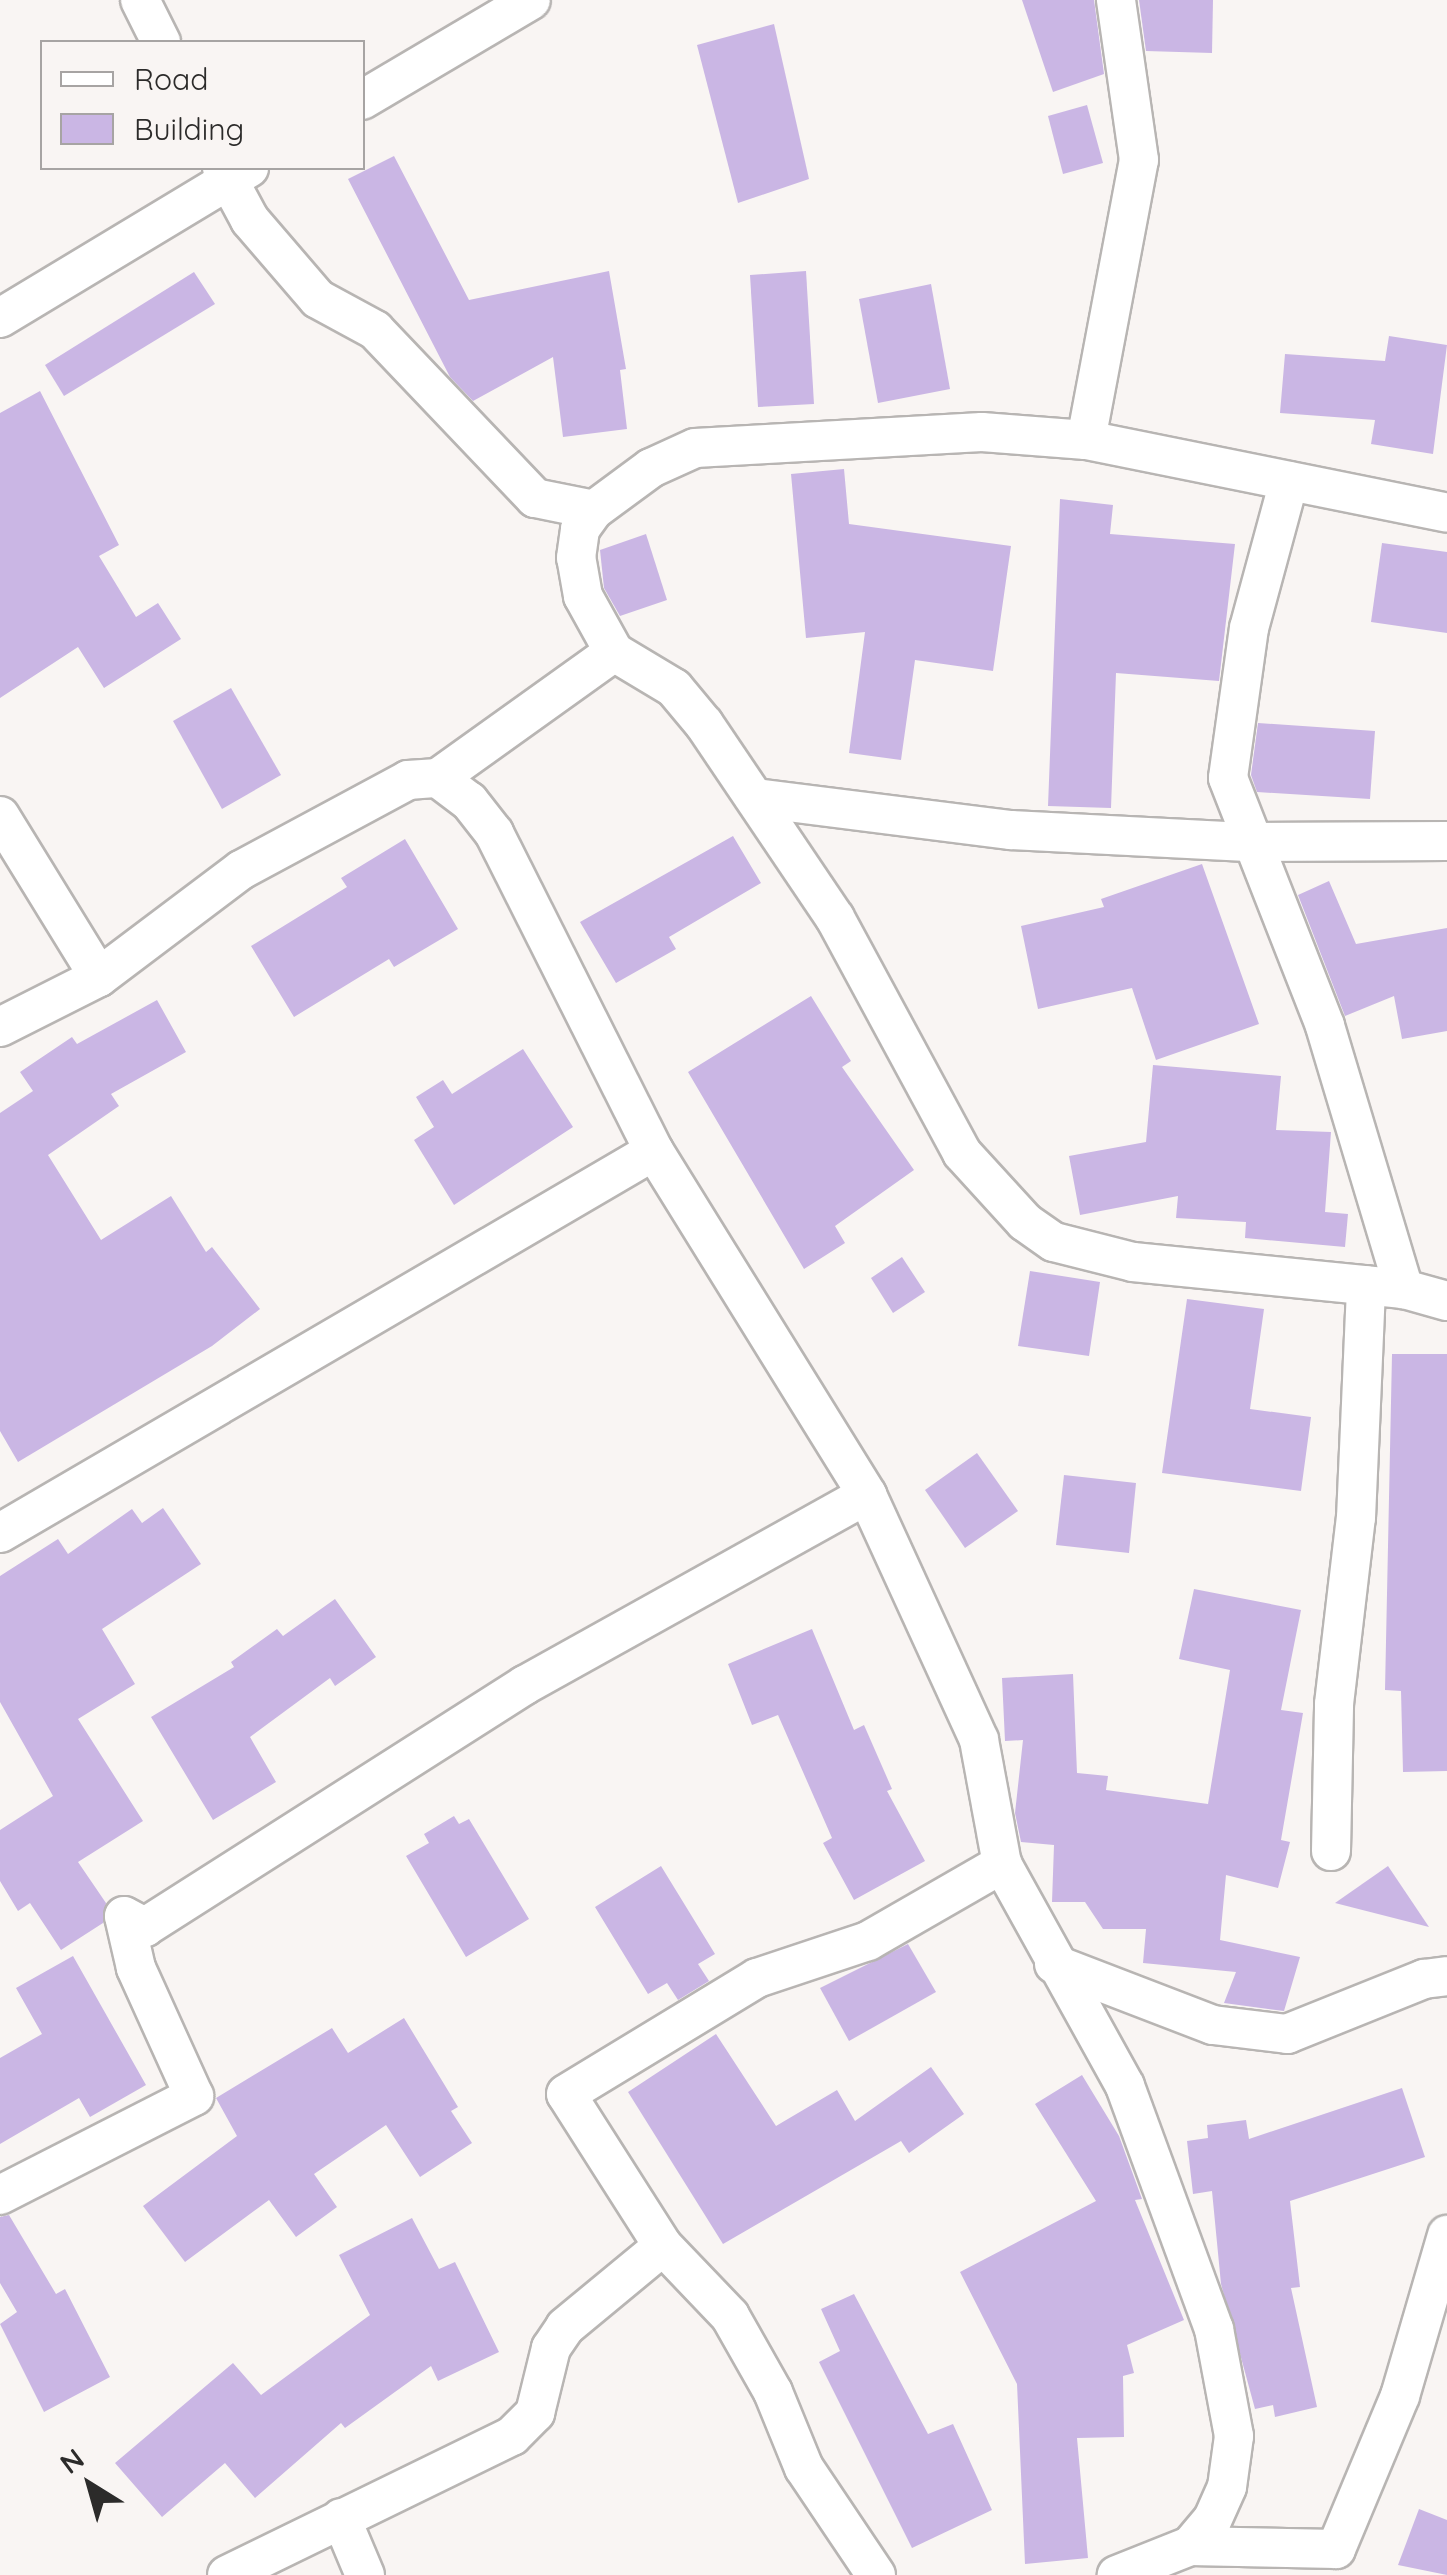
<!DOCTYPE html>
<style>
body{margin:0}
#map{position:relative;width:1447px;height:2575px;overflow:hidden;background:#f9f5f3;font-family:Quicksand,sans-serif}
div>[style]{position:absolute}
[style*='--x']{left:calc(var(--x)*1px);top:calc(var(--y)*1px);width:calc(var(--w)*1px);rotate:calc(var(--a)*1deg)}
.building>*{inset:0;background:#cab6e4}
.roads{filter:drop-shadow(2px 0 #b8b5b3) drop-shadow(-2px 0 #b8b5b3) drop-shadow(0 2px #b8b5b3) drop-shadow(0 -2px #b8b5b3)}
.minor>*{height:38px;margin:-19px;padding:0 19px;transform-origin:19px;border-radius:19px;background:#fff}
span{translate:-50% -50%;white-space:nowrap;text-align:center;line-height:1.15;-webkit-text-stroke:8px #f9f5f3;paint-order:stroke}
.legend{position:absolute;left:40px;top:40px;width:325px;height:130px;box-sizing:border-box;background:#f9f5f3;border:2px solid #a7a4a3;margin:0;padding:12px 18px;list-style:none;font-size:30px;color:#2c2b2a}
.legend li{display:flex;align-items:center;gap:20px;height:50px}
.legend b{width:50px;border:2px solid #a7a4a3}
.north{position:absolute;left:40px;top:2435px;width:100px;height:100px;-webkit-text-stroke:8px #f9f5f3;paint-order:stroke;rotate:323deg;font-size:28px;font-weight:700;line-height:40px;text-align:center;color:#2c2b2a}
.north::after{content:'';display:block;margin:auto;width:35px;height:45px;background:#2c2b2a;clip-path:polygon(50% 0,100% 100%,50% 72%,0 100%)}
</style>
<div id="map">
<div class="building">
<div style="clip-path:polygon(1022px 0,1094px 0,1104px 74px,1053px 92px)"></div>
<div style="clip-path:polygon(1139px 0,1213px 0,1212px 53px,1146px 51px)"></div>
<div style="clip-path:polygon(774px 24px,809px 179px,738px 203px,697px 45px)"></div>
<div style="clip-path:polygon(1087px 105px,1103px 163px,1063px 174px,1048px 116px)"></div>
<div style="clip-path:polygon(394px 156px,469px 300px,609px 271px,626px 369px,620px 370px,627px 429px,563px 437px,553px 357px,473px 401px,450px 377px,348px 179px)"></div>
<div style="clip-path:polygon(806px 271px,814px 404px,758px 407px,750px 275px)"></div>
<div style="clip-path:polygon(194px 272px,215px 304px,64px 396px,45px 365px)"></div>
<div style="clip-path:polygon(931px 284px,950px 389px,878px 403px,859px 299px)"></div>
<div style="clip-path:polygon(1389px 336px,1447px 345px,1433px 454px,1371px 444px,1375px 420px,1280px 413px,1285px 354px,1385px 361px)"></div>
<div style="clip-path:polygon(40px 391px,119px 545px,99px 556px,136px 617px,158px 603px,181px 639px,104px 688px,78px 647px,0 698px,0 413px)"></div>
<div style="clip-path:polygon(844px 469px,849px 524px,1011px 546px,993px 671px,915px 660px,901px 760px,849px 753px,865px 632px,806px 638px,791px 474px)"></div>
<div style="clip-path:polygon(1060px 499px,1113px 505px,1110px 534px,1235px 544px,1219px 681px,1116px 673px,1111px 808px,1048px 806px)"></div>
<div style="clip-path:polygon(646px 534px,667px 600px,620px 616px,604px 588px,600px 550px)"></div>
<div style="clip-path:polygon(1382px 543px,1447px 552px,1447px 633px,1371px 622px)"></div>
<div style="clip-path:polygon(231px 688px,281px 775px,222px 809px,173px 721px)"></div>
<div style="clip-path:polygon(1258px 723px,1375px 731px,1370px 799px,1257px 792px,1251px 775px)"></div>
<div style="clip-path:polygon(733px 836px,761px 883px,669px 937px,676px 949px,616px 983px,580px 922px)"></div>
<div style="clip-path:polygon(405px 839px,458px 929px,394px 967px,389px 959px,294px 1017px,251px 946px,347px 887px,341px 878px)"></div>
<div style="clip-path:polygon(1202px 864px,1259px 1024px,1156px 1060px,1132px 988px,1038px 1009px,1021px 926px,1104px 907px,1101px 899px)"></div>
<div style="clip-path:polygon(1329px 881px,1356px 944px,1447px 928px,1447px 1031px,1402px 1039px,1394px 996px,1345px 1016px,1298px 895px)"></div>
<div style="clip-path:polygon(811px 996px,851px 1061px,842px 1067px,914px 1170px,835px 1226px,845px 1243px,804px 1269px,688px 1072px)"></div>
<div style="clip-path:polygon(157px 1000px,186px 1052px,111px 1094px,119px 1106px,48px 1155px,101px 1240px,171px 1196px,206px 1252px,212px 1247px,260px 1309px,212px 1346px,18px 1462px,0 1431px,0 1113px,33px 1091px,20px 1072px,72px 1037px,77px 1044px)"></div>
<div style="clip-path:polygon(523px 1049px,573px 1127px,454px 1205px,414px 1140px,434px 1127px,416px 1097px,443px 1080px,452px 1094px)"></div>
<div style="clip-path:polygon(1153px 1065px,1281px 1076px,1276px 1130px,1331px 1132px,1325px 1212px,1348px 1214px,1345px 1247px,1245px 1238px,1246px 1222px,1176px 1218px,1178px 1196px,1080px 1215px,1069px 1156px,1146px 1142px)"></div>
<div style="clip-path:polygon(902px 1257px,925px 1292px,893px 1313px,871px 1278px)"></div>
<div style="clip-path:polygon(1030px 1271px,1100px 1282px,1089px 1356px,1018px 1346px)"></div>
<div style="clip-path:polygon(1187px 1299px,1264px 1309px,1250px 1409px,1311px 1417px,1301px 1491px,1162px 1473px)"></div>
<div style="clip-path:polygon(1392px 1354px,1447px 1354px,1447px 1771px,1403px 1772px,1401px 1691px,1385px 1690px)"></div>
<div style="clip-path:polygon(977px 1453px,1018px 1511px,965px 1548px,925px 1490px)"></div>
<div style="clip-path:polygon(1064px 1475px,1136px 1483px,1129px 1553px,1056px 1545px)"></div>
<div style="clip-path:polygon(163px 1508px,201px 1564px,102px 1629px,135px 1684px,78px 1719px,143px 1821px,78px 1862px,106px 1903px,103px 1923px,61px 1950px,30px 1903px,18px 1911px,0 1881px,0 1830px,53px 1796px,0 1702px,0 1576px,58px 1539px,68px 1554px,132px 1509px,142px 1523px)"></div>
<div style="clip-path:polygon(1194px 1589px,1301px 1610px,1281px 1710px,1303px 1713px,1281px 1840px,1290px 1842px,1278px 1888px,1226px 1875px,1220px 1940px,1300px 1957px,1284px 2011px,1224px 2003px,1236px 1972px,1143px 1963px,1146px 1929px,1103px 1929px,1085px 1902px,1052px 1902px,1054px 1845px,1021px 1842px,1015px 1813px,1023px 1740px,1005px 1741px,1002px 1678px,1073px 1674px,1077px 1773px,1108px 1776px,1106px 1790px,1208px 1804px,1230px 1670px,1179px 1659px)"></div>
<div style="clip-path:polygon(335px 1599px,376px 1657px,335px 1686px,330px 1678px,250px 1737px,276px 1782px,213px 1820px,151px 1717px,234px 1667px,231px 1662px,277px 1629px,283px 1636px)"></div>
<div style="clip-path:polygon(812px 1629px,854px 1730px,864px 1725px,892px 1789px,887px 1791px,925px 1861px,854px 1900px,823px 1843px,832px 1838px,778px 1715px,752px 1725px,728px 1664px)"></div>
<div style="clip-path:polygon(454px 1816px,459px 1824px,469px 1819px,529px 1919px,466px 1957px,406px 1856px,429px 1843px,424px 1834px)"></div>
<div style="clip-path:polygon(661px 1866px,715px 1954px,698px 1964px,709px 1981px,678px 2000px,667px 1983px,648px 1994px,595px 1907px)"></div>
<div style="clip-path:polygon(1388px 1866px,1429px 1927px,1335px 1903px)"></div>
<div style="clip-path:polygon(908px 1944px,936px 1992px,849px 2041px,820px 1988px)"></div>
<div style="clip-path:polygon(73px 1956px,146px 2085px,90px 2117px,79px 2098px,0 2144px,0 2058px,42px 2034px,16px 1988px)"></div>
<div style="clip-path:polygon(404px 2018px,458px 2107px,451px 2111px,472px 2143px,420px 2177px,386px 2125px,314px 2174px,337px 2207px,296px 2237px,269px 2200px,185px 2262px,143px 2206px,237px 2136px,216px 2098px,332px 2028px,348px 2053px)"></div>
<div style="clip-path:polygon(716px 2034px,776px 2126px,837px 2090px,855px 2121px,931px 2067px,964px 2114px,909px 2153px,901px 2141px,723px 2244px,628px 2092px)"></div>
<div style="clip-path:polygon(1082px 2075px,1119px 2136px,1142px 2199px,1135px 2200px,1184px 2320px,1127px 2345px,1134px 2373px,1123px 2376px,1124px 2437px,1077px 2438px,1088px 2558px,1025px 2564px,1017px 2384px,960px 2272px,1096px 2201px,1035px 2104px)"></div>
<div style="clip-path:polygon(1402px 2088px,1425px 2157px,1290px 2201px,1300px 2287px,1291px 2288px,1317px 2407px,1275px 2417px,1273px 2405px,1255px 2409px,1221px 2284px,1212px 2191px,1193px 2194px,1187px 2141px,1208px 2138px,1207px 2125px,1246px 2120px,1249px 2139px)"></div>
<div style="clip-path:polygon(9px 2215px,56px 2294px,65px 2289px,110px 2377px,44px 2412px,0 2324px,17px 2312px,0 2283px,0 2217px)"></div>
<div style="clip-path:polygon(412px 2218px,439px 2269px,455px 2262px,499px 2352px,438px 2381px,431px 2366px,345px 2428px,341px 2423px,255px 2498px,225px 2463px,162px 2517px,115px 2463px,233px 2363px,261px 2395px,370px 2315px,339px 2255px)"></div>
<div style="clip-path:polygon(854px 2294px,928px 2434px,953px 2424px,992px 2510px,912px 2548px,819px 2362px,840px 2351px,821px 2309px)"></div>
<div style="clip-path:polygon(1419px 2509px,1447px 2520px,1447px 2575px,1398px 2565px)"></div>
</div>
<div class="roads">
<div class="minor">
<div style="--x:140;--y:0;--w:47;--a:63.4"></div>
<div style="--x:362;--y:100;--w:196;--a:-30.6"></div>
<div style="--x:222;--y:168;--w:59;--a:61.7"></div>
<div style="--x:250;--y:220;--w:104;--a:49.3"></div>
<div style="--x:318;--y:299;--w:65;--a:28.5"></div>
<div style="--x:375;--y:330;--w:232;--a:46.4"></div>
<div style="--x:535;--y:498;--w:60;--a:11.5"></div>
<div style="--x:0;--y:318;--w:291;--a:-31.1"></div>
<div style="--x:1086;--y:440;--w:285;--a:-79.3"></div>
<div style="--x:1139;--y:160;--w:162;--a:-98.2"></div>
<div style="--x:1289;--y:481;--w:152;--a:105.2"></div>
<div style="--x:1249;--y:628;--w:151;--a:98"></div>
<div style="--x:1228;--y:778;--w:266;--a:68.6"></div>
<div style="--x:1325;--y:1026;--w:275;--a:73.3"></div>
<div style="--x:614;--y:652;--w:70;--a:31"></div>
<div style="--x:674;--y:688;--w:47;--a:50.2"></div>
<div style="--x:704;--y:724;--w:234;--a:56"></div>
<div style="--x:835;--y:918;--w:267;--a:61.6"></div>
<div style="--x:962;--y:1153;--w:93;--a:47.6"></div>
<div style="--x:1025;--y:1222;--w:35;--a:35"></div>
<div style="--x:1054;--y:1242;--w:81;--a:14.2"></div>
<div style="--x:1133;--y:1262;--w:272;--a:5.7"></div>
<div style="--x:1404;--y:1289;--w:45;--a:15.6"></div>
<div style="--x:438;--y:778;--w:216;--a:-35.6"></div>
<div style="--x:614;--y:652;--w:64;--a:-119"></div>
<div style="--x:583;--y:596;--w:39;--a:-100"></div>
<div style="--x:576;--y:558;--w:29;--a:-82"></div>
<div style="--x:580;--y:529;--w:24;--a:-54"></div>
<div style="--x:594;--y:510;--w:71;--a:-36.4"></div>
<div style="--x:651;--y:468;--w:48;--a:-24.4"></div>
<div style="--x:695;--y:448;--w:287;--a:-3.2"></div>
<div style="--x:982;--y:432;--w:104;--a:4.4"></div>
<div style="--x:1086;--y:440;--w:368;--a:11.4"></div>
<div style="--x:756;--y:798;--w:257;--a:7.2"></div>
<div style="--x:1011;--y:830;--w:239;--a:2.9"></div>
<div style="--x:1250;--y:842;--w:197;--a:-0.3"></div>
<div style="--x:0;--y:816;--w:189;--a:58.4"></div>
<div style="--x:99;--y:977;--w:178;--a:-37"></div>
<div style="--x:241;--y:870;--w:190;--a:-28.3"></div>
<div style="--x:408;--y:780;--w:30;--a:-4"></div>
<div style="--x:438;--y:778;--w:39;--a:37"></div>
<div style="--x:469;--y:801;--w:41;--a:52"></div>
<div style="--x:494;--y:833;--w:356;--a:63.3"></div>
<div style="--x:654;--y:1151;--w:405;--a:58.2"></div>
<div style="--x:867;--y:1495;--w:269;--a:65.4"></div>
<div style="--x:979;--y:1740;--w:126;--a:79.5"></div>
<div style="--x:1002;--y:1864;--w:254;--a:61"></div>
<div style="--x:1125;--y:2086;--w:259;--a:69.9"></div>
<div style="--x:1214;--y:2329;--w:109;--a:79.4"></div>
<div style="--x:1234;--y:2436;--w:51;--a:97.8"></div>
<div style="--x:1227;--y:2487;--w:36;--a:114"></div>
<div style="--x:1212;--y:2520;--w:34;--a:130"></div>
<div style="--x:1190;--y:2546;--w:79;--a:158.3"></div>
<div style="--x:0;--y:1027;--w:111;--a:-26.8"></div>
<div style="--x:0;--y:1533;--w:757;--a:-30.29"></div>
<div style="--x:1331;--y:1851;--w:147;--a:-88.8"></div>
<div style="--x:1334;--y:1704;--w:187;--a:-83.3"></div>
<div style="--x:1356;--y:1518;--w:233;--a:-87.5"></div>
<div style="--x:124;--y:1916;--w:24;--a:28"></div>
<div style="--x:145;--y:1927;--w:451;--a:-32.5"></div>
<div style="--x:525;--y:1685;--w:391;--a:-29.1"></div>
<div style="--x:1054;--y:1964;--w:170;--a:21"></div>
<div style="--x:1213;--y:2025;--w:75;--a:6.9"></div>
<div style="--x:1287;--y:2034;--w:148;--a:-21.9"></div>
<div style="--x:1424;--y:1979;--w:23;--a:-7"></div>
<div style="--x:0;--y:2195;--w:218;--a:-27"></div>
<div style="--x:194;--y:2096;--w:141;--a:-114.4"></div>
<div style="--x:136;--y:1968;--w:53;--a:-103"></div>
<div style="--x:341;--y:2518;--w:62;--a:67.2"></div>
<div style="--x:1190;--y:2546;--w:146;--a:1.2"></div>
<div style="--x:1336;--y:2549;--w:166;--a:-67.3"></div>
<div style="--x:1400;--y:2396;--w:168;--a:-73.7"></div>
<div style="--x:227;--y:2575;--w:317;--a:-26"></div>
<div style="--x:512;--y:2436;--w:33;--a:-45"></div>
<div style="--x:535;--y:2413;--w:67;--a:-76.2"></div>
<div style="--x:551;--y:2348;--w:25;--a:-56"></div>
<div style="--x:565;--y:2327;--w:127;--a:-39.6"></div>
<div style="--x:876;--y:2575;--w:129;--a:-123.9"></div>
<div style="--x:804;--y:2468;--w:82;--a:-112.2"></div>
<div style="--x:773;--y:2392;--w:87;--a:-119.5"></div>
<div style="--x:730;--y:2316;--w:97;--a:-133.7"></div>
<div style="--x:663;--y:2246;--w:180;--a:-122.5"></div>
<div style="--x:566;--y:2094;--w:223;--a:-31.3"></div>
<div style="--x:757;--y:1978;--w:117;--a:-18.4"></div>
<div style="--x:868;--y:1941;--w:155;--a:-29.9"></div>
</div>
</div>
<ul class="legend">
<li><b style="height:12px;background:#fff"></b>Road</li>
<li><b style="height:28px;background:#cab6e4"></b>Building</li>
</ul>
<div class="north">N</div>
</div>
